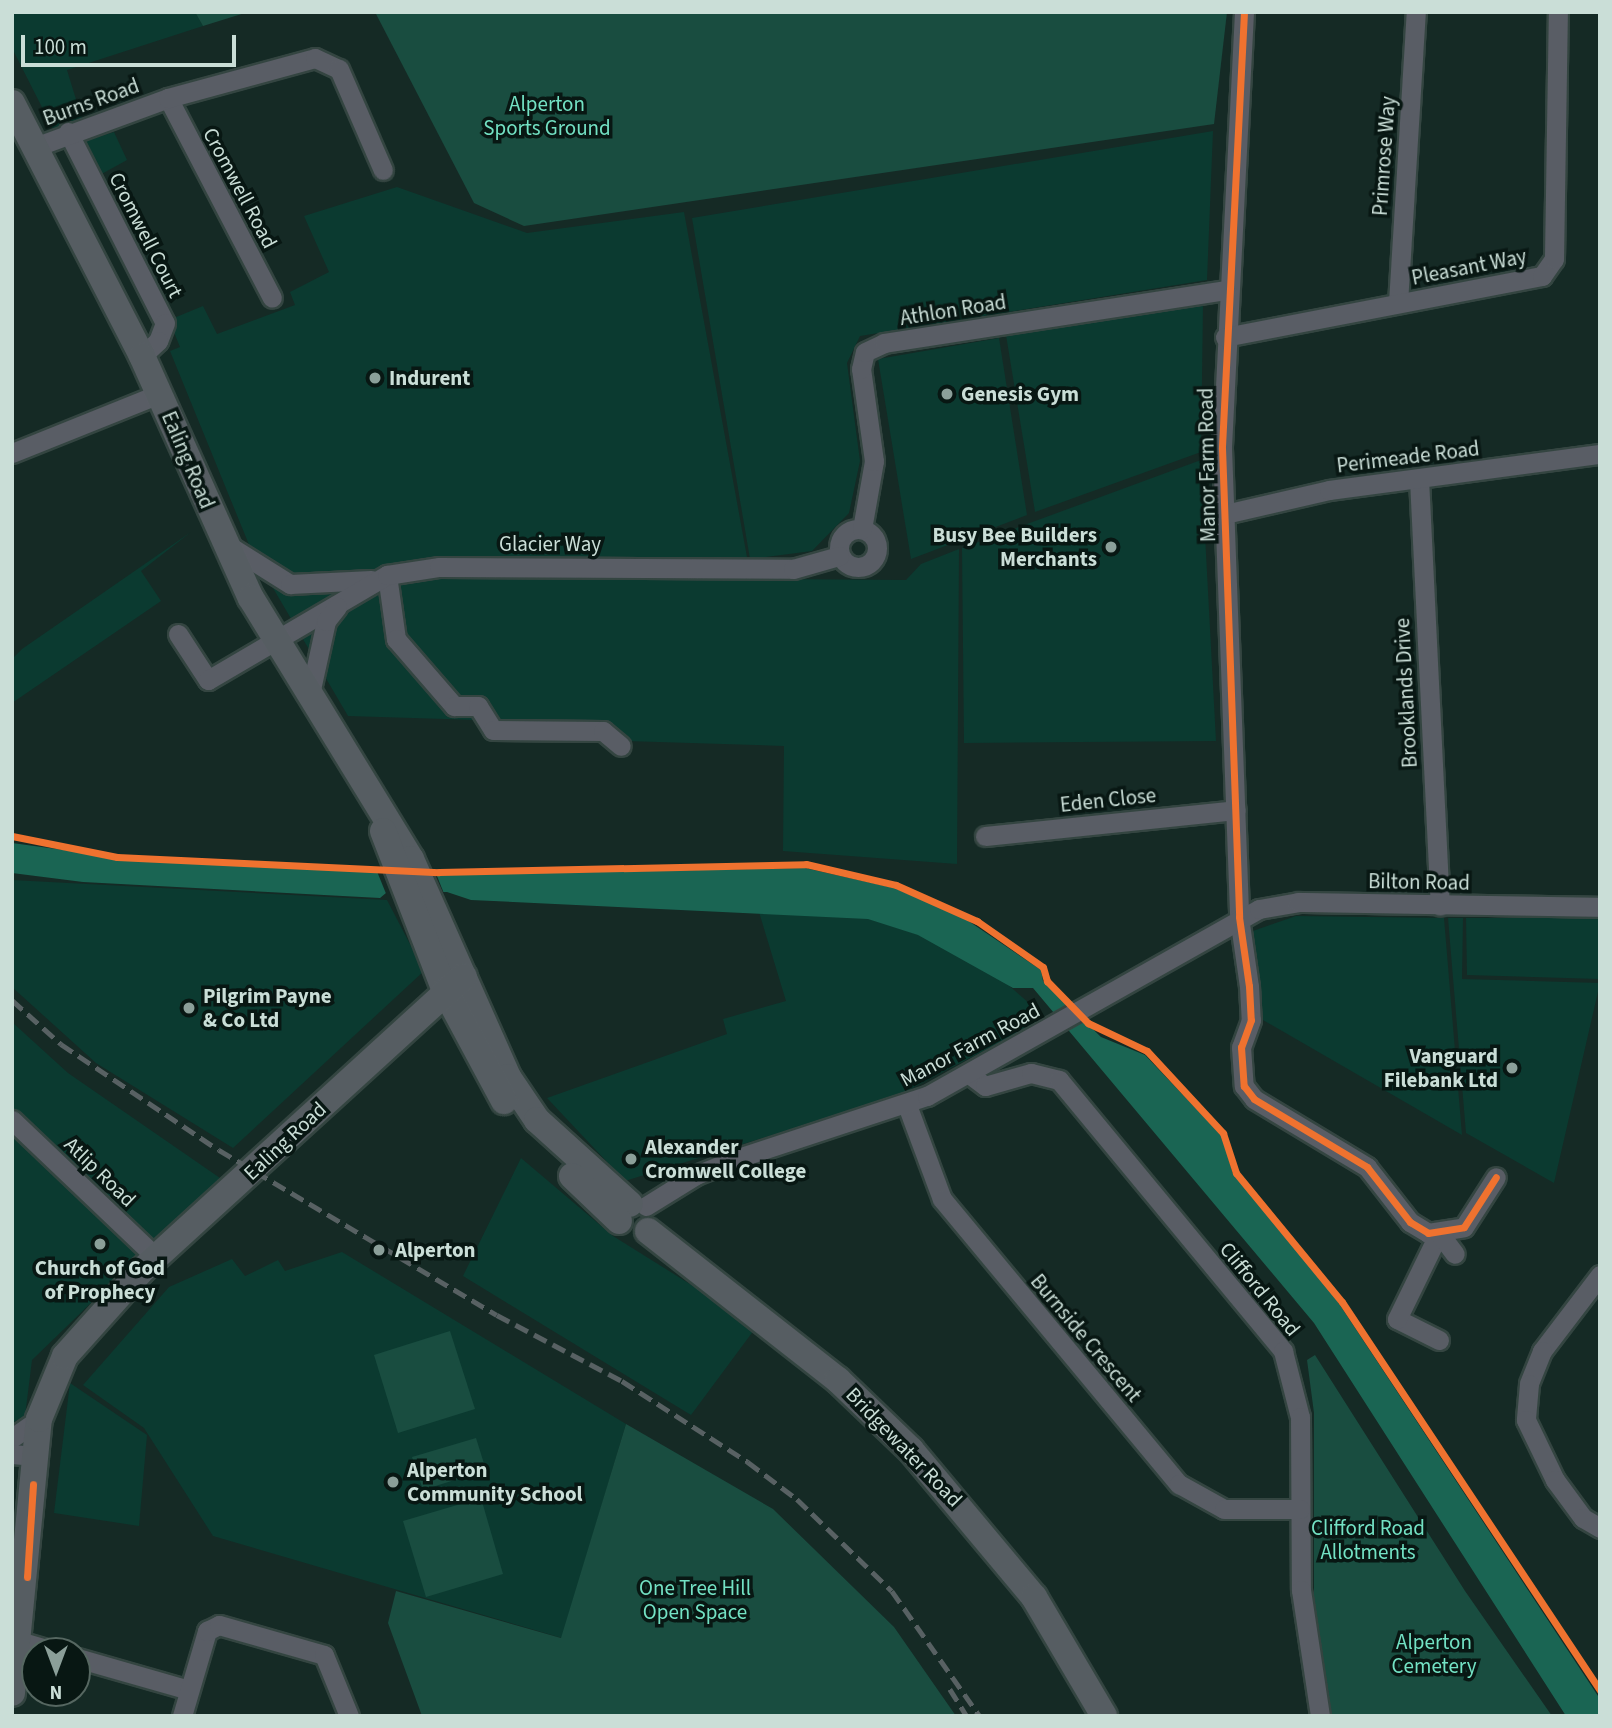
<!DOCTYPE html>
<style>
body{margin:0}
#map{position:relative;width:1612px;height:1728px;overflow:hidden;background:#152a25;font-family:"Source Sans 3",sans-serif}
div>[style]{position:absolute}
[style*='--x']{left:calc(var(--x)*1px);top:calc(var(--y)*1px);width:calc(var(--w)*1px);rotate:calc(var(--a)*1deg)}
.built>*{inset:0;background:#0b3a30}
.green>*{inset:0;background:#194d40}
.water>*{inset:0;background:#1a6553}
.pier>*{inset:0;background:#152a25}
.roads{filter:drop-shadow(2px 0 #344541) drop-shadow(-2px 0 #344541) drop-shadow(0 2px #344541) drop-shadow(0 -2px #344541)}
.minor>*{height:19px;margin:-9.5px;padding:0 9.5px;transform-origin:9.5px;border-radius:9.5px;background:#595d65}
.minor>.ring{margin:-9.5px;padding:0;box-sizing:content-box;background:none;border:19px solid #595d65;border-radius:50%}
.major>*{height:26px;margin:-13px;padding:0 13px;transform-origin:13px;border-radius:13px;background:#565d62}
.rail>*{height:4.5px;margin-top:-2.25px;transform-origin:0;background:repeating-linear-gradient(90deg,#586163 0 14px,transparent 0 21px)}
.cycleway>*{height:7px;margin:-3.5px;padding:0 3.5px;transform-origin:3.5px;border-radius:3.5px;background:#ef722f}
.dots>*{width:19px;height:19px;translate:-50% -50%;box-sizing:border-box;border:4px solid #081713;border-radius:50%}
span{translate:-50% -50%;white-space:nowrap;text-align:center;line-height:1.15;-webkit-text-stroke:7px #081713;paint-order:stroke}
.street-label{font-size:21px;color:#caded7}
.park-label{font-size:21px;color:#73e2c4}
.poi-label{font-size:21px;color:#caded7;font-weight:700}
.left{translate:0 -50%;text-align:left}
.right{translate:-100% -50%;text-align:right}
.frame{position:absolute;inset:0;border:14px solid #caded7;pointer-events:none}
.north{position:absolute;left:21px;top:1637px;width:70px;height:70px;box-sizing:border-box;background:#081713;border:2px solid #566761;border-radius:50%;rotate:180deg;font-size:19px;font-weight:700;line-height:28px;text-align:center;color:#caded7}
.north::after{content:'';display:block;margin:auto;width:24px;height:32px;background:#8b9f99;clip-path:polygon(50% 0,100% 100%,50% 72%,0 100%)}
.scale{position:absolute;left:21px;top:35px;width:215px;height:32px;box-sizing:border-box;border:4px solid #caded7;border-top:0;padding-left:9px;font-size:21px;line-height:24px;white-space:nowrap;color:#caded7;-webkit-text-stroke:5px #081713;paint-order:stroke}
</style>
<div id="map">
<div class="built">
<div style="clip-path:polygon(12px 12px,195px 12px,203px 26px,67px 70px,82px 119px,53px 129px,12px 48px)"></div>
<div style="clip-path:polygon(1213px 131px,1207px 280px,860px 336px,847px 363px,860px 461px,849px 513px,812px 551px,750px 559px,692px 218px)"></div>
<div style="clip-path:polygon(114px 132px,127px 160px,98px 176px,79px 143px)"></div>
<div style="clip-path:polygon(397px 187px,527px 233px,684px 212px,751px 579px,906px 580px,921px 564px,959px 549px,957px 864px,783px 851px,784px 746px,626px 741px,613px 724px,348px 716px,252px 552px,170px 351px,180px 347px,169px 320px,203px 306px,217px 334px,295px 305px,290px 292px,329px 272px,304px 216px)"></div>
<div style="clip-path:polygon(1203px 304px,1201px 452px,1035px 512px,1006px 335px)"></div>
<div style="clip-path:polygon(999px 338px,1027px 515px,911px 559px,878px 359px)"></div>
<div style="clip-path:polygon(1201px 460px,1216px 741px,964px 743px,962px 548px)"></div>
<div style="clip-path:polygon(191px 532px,141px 571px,161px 601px,12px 703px,12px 659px,22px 649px)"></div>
<div style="clip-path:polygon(12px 880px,387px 900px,424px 971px,233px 1148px,96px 1063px,12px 987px)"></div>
<div style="clip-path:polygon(759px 912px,862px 915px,973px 954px,1046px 1018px,897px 1096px,625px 1181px,547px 1098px,727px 1034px,723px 1019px,786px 1001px)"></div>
<div style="clip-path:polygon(1296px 916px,1444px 918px,1462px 1135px,1256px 1016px,1253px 931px)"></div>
<div style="clip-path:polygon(1448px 918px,1463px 918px,1462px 979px,1600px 983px,1554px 1183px,1466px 1133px)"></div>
<div style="clip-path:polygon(1466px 918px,1600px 918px,1600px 979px,1467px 975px)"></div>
<div style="clip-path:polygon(12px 1022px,68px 1073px,220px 1178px,32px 1360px,25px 1416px,12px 1423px)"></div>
<div style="clip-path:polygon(521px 1158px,613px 1236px,757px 1326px,691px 1415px,463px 1276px)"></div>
<div style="clip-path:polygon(342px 1252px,626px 1424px,562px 1638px,213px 1536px,144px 1428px,83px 1385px,169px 1287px,232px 1259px,245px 1276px,278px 1260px,285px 1271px)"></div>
<div style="clip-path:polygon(70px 1383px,147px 1435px,139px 1526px,54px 1513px)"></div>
</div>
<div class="green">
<div style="clip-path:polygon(195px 12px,248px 12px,203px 26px)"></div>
<div style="clip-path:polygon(375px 12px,1227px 12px,1214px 124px,524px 226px,474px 203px)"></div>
<div style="clip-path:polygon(450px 1331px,475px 1409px,398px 1433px,374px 1355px)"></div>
<div style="clip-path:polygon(1315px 1355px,1465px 1591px,1552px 1716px,1332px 1716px,1314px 1598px,1314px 1413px,1307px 1360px)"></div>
<div style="clip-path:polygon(626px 1424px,773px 1509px,894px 1627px,956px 1716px,422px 1716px,388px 1623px,396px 1591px,561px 1638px)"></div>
<div style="clip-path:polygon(476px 1438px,486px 1470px,423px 1490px,412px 1457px)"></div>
<div style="clip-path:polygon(481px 1498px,503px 1574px,426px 1597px,403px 1521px)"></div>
</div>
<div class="water">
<div style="clip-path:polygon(12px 843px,153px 862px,438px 875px,805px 868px,894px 888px,961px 916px,1041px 970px,1043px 981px,1101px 1037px,1145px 1055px,1222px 1136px,1233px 1174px,1326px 1284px,1600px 1699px,1600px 1716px,1566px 1716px,1314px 1323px,1033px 988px,1013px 988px,918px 935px,868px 919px,471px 900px,447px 892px,386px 893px,380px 898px,83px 882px,12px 873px)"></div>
</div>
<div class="pier">
<div style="clip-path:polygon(376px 869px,435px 871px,445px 896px,387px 896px)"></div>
</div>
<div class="roads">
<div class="minor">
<div style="--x:1244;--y:12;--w:437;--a:92.9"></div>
<div style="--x:1222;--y:448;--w:469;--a:87.9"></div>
<div style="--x:1239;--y:917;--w:70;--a:81.8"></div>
<div style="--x:1249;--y:986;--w:34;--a:87"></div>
<div style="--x:1251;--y:1020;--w:29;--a:110"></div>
<div style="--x:1241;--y:1047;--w:39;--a:86"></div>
<div style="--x:1244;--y:1086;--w:16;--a:52"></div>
<div style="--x:1254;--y:1099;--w:132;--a:31"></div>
<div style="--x:1367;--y:1167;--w:70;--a:52"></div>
<div style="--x:1410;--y:1222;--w:21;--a:31"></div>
<div style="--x:1428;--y:1233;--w:36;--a:-9"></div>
<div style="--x:1464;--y:1227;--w:59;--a:-57.4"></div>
<div style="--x:168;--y:98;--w:225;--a:62.5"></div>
<div style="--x:68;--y:132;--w:214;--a:63.1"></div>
<div style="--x:165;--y:323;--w:19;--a:111"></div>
<div style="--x:158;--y:341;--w:22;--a:137"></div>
<div style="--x:35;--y:147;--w:142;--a:-20.2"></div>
<div style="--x:168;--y:98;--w:152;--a:-15.2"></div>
<div style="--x:315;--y:58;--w:26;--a:25"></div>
<div style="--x:339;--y:69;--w:110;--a:66.5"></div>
<div style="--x:1398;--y:303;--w:292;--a:-86.5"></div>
<div style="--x:1225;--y:337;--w:323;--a:-10.9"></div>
<div style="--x:1542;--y:276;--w:21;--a:-55"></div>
<div style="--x:1554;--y:259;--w:247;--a:-89.1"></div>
<div style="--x:12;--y:453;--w:158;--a:-21.9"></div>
<div style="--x:1419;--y:479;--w:427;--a:87.2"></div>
<div style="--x:1225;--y:514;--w:107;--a:-13"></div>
<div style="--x:1329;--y:490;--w:273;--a:-7.6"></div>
<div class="ring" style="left:839px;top:529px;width:19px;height:19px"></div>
<div style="--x:862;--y:529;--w:69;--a:-80"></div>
<div style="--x:874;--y:461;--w:93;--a:-98"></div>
<div style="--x:861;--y:369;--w:17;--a:-77"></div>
<div style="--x:865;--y:352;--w:21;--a:-25"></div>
<div style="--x:884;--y:343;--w:347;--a:-8.8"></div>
<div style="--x:231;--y:547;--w:70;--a:32.1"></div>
<div style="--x:290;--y:584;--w:81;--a:-2.8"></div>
<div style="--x:387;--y:575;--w:65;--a:82"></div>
<div style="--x:396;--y:639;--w:89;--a:49.1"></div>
<div style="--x:454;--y:706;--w:24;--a:0"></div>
<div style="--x:478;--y:706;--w:28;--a:58"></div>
<div style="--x:493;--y:730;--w:110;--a:0.5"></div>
<div style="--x:603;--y:731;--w:23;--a:40"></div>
<div style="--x:178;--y:634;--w:55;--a:56.9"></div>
<div style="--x:208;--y:680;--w:208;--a:-30.4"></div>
<div style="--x:387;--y:575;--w:53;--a:-8.7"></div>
<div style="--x:439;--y:567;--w:354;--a:0.3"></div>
<div style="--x:793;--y:569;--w:48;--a:-15.8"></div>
<div style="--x:310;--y:694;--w:75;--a:-77.6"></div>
<div style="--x:326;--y:621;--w:18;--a:-52"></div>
<div style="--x:985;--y:836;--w:252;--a:-5.9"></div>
<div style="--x:969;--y:1074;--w:20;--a:37"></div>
<div style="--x:985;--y:1086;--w:48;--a:-15.8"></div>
<div style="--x:1031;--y:1073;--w:29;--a:14"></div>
<div style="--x:1059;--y:1080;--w:352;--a:50.4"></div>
<div style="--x:1283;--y:1351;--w:68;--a:75.6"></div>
<div style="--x:1300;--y:1417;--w:173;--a:89.7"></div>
<div style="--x:1301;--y:1590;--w:127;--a:81.4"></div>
<div style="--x:907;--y:1105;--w:100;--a:69.6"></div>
<div style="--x:942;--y:1199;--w:371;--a:50.3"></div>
<div style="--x:1179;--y:1484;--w:51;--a:29.1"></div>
<div style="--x:1224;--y:1509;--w:76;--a:0"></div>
<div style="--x:12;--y:1120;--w:199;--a:43.6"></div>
<div style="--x:646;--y:1206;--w:59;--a:-31.8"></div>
<div style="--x:696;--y:1175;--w:48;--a:-21.8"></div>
<div style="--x:741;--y:1157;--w:196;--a:-18.2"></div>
<div style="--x:927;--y:1096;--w:381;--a:-29.4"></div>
<div style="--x:1259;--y:909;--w:40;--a:-10"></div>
<div style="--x:1298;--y:902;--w:302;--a:0.9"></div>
<div style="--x:1600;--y:1275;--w:96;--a:127.3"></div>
<div style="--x:1542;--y:1351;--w:35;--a:112"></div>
<div style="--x:1529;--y:1384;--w:36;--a:95"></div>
<div style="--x:1526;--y:1420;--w:67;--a:64.2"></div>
<div style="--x:1555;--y:1480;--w:47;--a:53.6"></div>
<div style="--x:1583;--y:1518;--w:20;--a:30"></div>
<div style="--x:1439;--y:1340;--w:47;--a:-153.4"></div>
<div style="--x:1397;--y:1319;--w:96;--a:-64"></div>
<div style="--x:1439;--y:1233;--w:26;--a:53"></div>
<div style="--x:12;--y:1438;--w:33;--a:-35"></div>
<div style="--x:12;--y:1454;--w:22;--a:5"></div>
<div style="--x:22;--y:1642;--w:32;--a:16"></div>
<div style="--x:77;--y:1658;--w:116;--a:15.9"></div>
<div style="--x:182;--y:1716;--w:89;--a:-73.6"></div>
<div style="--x:207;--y:1631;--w:13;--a:-27"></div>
<div style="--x:219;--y:1625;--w:109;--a:15.9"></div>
<div style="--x:324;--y:1655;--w:66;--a:67.7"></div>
</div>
<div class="major">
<div style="--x:12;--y:103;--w:284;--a:62.8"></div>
<div style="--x:142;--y:356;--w:265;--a:65.8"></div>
<div style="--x:251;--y:598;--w:306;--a:58.5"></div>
<div style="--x:411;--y:859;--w:239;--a:66"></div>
<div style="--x:508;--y:1077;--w:52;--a:56"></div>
<div style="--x:537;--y:1120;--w:125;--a:42.1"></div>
<div style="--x:383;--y:831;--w:172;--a:68.8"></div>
<div style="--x:445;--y:991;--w:125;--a:61.8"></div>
<div style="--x:572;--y:1176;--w:65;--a:43.8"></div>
<div style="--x:648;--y:1231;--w:241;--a:38.1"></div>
<div style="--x:838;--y:1380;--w:101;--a:43.8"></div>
<div style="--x:911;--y:1450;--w:192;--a:50.1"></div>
<div style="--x:1034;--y:1597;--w:138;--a:59.5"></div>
<div style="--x:12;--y:1693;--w:275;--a:-84.4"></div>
<div style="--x:39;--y:1419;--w:68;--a:-67.6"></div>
<div style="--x:65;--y:1356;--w:114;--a:-48.2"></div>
<div style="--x:141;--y:1271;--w:437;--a:-42.4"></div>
</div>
</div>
<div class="rail">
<div style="--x:12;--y:1000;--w:66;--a:41.9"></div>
<div style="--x:61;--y:1044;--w:190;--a:33.9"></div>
<div style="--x:219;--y:1150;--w:323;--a:30.7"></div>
<div style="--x:497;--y:1315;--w:141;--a:27.8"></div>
<div style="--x:622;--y:1381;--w:150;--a:32.7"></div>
<div style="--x:748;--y:1462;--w:61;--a:37.1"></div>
<div style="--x:797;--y:1499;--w:132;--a:44.1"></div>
<div style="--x:892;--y:1591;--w:153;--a:54.9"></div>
<div style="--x:950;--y:1689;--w:32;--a:58"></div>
</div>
<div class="cycleway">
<div style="--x:1244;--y:12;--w:437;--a:92.9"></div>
<div style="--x:1222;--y:448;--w:469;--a:87.9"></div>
<div style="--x:1239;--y:917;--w:70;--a:81.8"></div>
<div style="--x:1249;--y:986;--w:34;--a:87"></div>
<div style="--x:1251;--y:1020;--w:29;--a:110"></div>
<div style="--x:1241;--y:1047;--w:39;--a:86"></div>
<div style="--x:1244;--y:1086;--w:16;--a:52"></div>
<div style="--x:1254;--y:1099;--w:132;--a:31"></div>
<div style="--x:1367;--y:1167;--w:70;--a:52"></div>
<div style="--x:1410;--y:1222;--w:21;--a:31"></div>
<div style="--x:1428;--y:1233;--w:36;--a:-9"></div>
<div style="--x:1464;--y:1227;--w:59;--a:-57.4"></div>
<div style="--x:12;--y:836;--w:107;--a:11.3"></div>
<div style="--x:117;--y:857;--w:322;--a:2.7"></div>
<div style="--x:439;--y:872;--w:367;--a:-1.2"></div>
<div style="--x:806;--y:864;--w:92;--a:13.1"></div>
<div style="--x:896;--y:885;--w:89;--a:24"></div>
<div style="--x:977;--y:921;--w:80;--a:34.9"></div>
<div style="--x:1043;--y:967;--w:15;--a:74"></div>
<div style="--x:1047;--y:981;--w:59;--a:45.7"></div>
<div style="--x:1088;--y:1023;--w:65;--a:25.4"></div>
<div style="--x:1147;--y:1051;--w:112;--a:47.2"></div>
<div style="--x:1223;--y:1133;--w:42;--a:72"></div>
<div style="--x:1236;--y:1173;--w:167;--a:50.6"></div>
<div style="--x:1342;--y:1302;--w:467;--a:56.4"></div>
<div style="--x:27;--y:1577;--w:93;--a:-86.3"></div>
</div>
<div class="dots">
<div style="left:375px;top:378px;background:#8b9f99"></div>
<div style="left:947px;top:394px;background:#8b9f99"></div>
<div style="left:1111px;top:547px;background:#8b9f99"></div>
<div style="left:189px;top:1008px;background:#8b9f99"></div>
<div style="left:1512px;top:1068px;background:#8b9f99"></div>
<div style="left:631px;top:1159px;background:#8b9f99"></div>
<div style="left:100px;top:1244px;background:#8b9f99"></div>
<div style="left:379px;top:1250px;background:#8b9f99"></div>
<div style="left:393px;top:1482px;background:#8b9f99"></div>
</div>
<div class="street-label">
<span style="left:91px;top:102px;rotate:-20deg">Burns Road</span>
<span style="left:1384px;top:156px;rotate:-86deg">Primrose Way</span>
<span style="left:240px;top:188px;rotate:62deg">Cromwell Road</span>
<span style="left:146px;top:235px;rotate:63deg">Cromwell Court</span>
<span style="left:1469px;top:267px;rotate:-11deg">Pleasant Way</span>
<span style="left:953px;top:310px;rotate:-9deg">Athlon Road</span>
<span style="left:1408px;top:457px;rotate:-7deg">Perimeade Road</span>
<span style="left:188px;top:460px;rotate:67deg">Ealing Road</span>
<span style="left:1207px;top:465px;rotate:-91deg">Manor Farm Road</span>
<span style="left:550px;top:544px">Glacier Way</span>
<span style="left:1406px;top:693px;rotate:-93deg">Brooklands Drive</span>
<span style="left:1108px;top:800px;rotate:-6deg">Eden Close</span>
<span style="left:1419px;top:882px;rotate:1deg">Bilton Road</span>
<span style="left:970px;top:1045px;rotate:-28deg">Manor Farm Road</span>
<span style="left:285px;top:1141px;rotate:-43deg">Ealing Road</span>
<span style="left:100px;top:1172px;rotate:44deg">Atlip Road</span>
<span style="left:1260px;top:1289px;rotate:51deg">Clifford Road</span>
<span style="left:1086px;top:1338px;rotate:50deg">Burnside Crescent</span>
<span style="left:904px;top:1447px;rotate:46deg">Bridgewater Road</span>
</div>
<div class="park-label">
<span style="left:547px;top:116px">Alperton<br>Sports Ground</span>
<span style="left:1368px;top:1540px">Clifford Road<br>Allotments</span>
<span style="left:695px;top:1600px">One Tree Hill<br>Open Space</span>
<span style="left:1434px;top:1654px">Alperton<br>Cemetery</span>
</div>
<div class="poi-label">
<span class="left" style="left:389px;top:378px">Indurent</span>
<span class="left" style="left:961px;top:394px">Genesis Gym</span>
<span class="right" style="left:1097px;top:547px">Busy Bee Builders<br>Merchants</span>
<span class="left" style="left:203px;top:1008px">Pilgrim Payne<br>&amp; Co Ltd</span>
<span class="right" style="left:1498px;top:1068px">Vanguard<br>Filebank Ltd</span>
<span class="left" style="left:645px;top:1159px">Alexander<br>Cromwell College</span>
<span class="left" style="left:395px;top:1250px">Alperton</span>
<span style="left:100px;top:1280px">Church of God<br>of Prophecy</span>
<span class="left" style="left:407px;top:1482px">Alperton<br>Community School</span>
</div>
<div class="frame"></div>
<div class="north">N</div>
<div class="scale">100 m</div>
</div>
